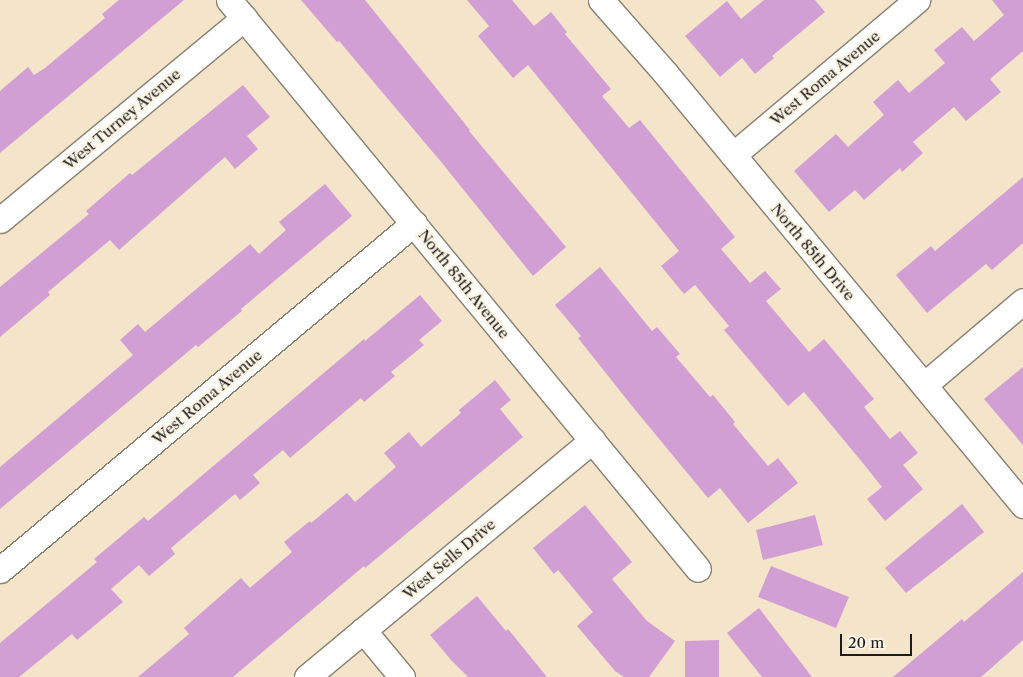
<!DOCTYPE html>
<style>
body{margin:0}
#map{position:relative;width:1023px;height:677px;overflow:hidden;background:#f4e5ca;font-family:"Libre Caslon Text",serif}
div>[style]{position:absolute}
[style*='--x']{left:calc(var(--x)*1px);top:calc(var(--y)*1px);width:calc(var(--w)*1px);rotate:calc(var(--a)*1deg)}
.building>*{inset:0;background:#d19fd4}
.roads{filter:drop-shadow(1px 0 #888073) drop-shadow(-1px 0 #888073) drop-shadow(0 1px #888073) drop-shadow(0 -1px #888073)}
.minor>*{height:25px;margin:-12.5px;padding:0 12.5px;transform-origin:12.5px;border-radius:12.5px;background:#fff}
span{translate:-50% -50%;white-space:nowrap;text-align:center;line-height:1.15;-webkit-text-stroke:5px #fcf5e5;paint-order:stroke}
.street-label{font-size:15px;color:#1c1c1c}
.scale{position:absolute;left:840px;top:634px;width:72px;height:22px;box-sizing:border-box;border:2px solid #1c1c1c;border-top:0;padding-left:6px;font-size:15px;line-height:18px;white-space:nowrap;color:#1c1c1c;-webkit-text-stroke:4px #fcf5e5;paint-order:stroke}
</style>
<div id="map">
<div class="building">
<div style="clip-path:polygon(119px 0,184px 0,0 153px,0 91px,28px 67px,34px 75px,45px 68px,105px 18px,102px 14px)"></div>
<div style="clip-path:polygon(301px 0,365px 0,470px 130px,469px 131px,566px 247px,533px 276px,442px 163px,339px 41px,337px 42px)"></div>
<div style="clip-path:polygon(467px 0,512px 0,534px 26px,551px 12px,567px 32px,565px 34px,611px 89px,602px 96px,629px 128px,640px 120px,735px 237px,721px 249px,750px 283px,765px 271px,781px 289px,766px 301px,809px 352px,824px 339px,874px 399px,864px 407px,890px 439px,900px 431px,918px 453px,903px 465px,923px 489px,885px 521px,867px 499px,882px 487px,862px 462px,804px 392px,788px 406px,724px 330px,729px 326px,695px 285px,684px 294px,661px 266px,679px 251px,528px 65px,513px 78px,478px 36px,489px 26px)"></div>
<div style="clip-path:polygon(764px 0,815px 0,825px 12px,772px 56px,774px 58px,755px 74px,742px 58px,720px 77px,685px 36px,727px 1px,741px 19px)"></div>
<div style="clip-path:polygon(992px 0,1023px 0,1023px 51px,990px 79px,1001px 92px,966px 121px,954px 107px,913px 142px,923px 153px,902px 172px,900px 168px,864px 200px,855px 190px,829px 212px,794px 171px,836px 134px,848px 147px,884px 115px,873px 102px,898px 80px,909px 93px,945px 63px,934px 50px,962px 27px,974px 41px,1004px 15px)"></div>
<div style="clip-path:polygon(243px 85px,270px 117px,247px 136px,258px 149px,235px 169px,225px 157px,119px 250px,110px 240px,48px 292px,50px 295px,0 337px,0 287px,89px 214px,86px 211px,130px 173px,132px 175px)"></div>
<div style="clip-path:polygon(1023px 177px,1023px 243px,992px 270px,986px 264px,927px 313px,896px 275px,931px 246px,935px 251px)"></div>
<div style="clip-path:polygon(325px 184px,352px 216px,241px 309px,242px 311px,198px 347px,196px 345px,0 509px,0 467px,133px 355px,120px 340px,138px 324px,145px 332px,250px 244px,259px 254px,286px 230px,279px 222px)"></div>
<div style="clip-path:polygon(600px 267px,652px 331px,657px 327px,680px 354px,676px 357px,710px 397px,713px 395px,735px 422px,733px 424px,768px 466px,778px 458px,798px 483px,748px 523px,720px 488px,708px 498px,632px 406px,578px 338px,581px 336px,555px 305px)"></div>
<div style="clip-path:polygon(420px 295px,442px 321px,419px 340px,424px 345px,391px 372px,395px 376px,364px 402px,361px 398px,290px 458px,283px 450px,253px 475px,260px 483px,240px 500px,235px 494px,171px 548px,175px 554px,149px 576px,139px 565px,111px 589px,123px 602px,77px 640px,72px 634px,19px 677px,0 677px,0 643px,97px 562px,94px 559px,144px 517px,148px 521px,364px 339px,365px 341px)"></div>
<div style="clip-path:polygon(1023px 367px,1023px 445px,984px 399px)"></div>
<div style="clip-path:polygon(495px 380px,511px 400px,500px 409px,523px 437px,499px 457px,365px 568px,364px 566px,233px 677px,138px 677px,189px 634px,184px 628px,241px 578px,250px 588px,292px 552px,284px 542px,310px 521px,311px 523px,347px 493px,355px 502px,396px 467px,384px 453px,409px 432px,421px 447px,461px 413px,459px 410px)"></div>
<div style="clip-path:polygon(962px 504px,984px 532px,906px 593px,885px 568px)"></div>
<div style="clip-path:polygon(585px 505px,632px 562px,612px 579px,647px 621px,675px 641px,649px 677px,624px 677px,615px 671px,577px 626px,593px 612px,558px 570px,554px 574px,533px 548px)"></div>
<div style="clip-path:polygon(815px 515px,823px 545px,763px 560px,756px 530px)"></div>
<div style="clip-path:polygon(771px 566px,849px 597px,836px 628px,758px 597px)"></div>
<div style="clip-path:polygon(1023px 572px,1023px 640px,981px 677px,893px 677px,962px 619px,964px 622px)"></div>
<div style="clip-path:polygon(477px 596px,506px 631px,508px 629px,547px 677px,468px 677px,451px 660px,430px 635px)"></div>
<div style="clip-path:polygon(759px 608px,812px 677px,762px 677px,727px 633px)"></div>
<div style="clip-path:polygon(719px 640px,719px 677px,685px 677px,685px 641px)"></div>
</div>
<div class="roads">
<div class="minor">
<div style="--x:229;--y:0;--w:737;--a:50.5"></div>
<div style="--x:601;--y:0;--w:98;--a:48.7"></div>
<div style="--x:666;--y:74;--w:560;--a:50.36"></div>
<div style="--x:733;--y:155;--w:241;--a:-40.1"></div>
<div style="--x:0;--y:220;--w:317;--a:-39.6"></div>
<div style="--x:924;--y:385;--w:130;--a:-40.3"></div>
<div style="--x:0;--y:570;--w:540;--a:-39.97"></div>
<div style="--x:363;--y:630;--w:61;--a:50.3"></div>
<div style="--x:307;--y:677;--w:371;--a:-39.7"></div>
</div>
</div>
<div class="street-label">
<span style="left:825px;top:78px;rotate:-40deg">West Roma Avenue</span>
<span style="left:122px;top:119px;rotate:-40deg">West Turney Avenue</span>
<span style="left:813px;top:252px;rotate:50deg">North 85th Drive</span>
<span style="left:464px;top:284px;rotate:51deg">North 85th Avenue</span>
<span style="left:207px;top:397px;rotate:-40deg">West Roma Avenue</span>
<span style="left:449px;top:559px;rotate:-40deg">West Sells Drive</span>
</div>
<div class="scale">20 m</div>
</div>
